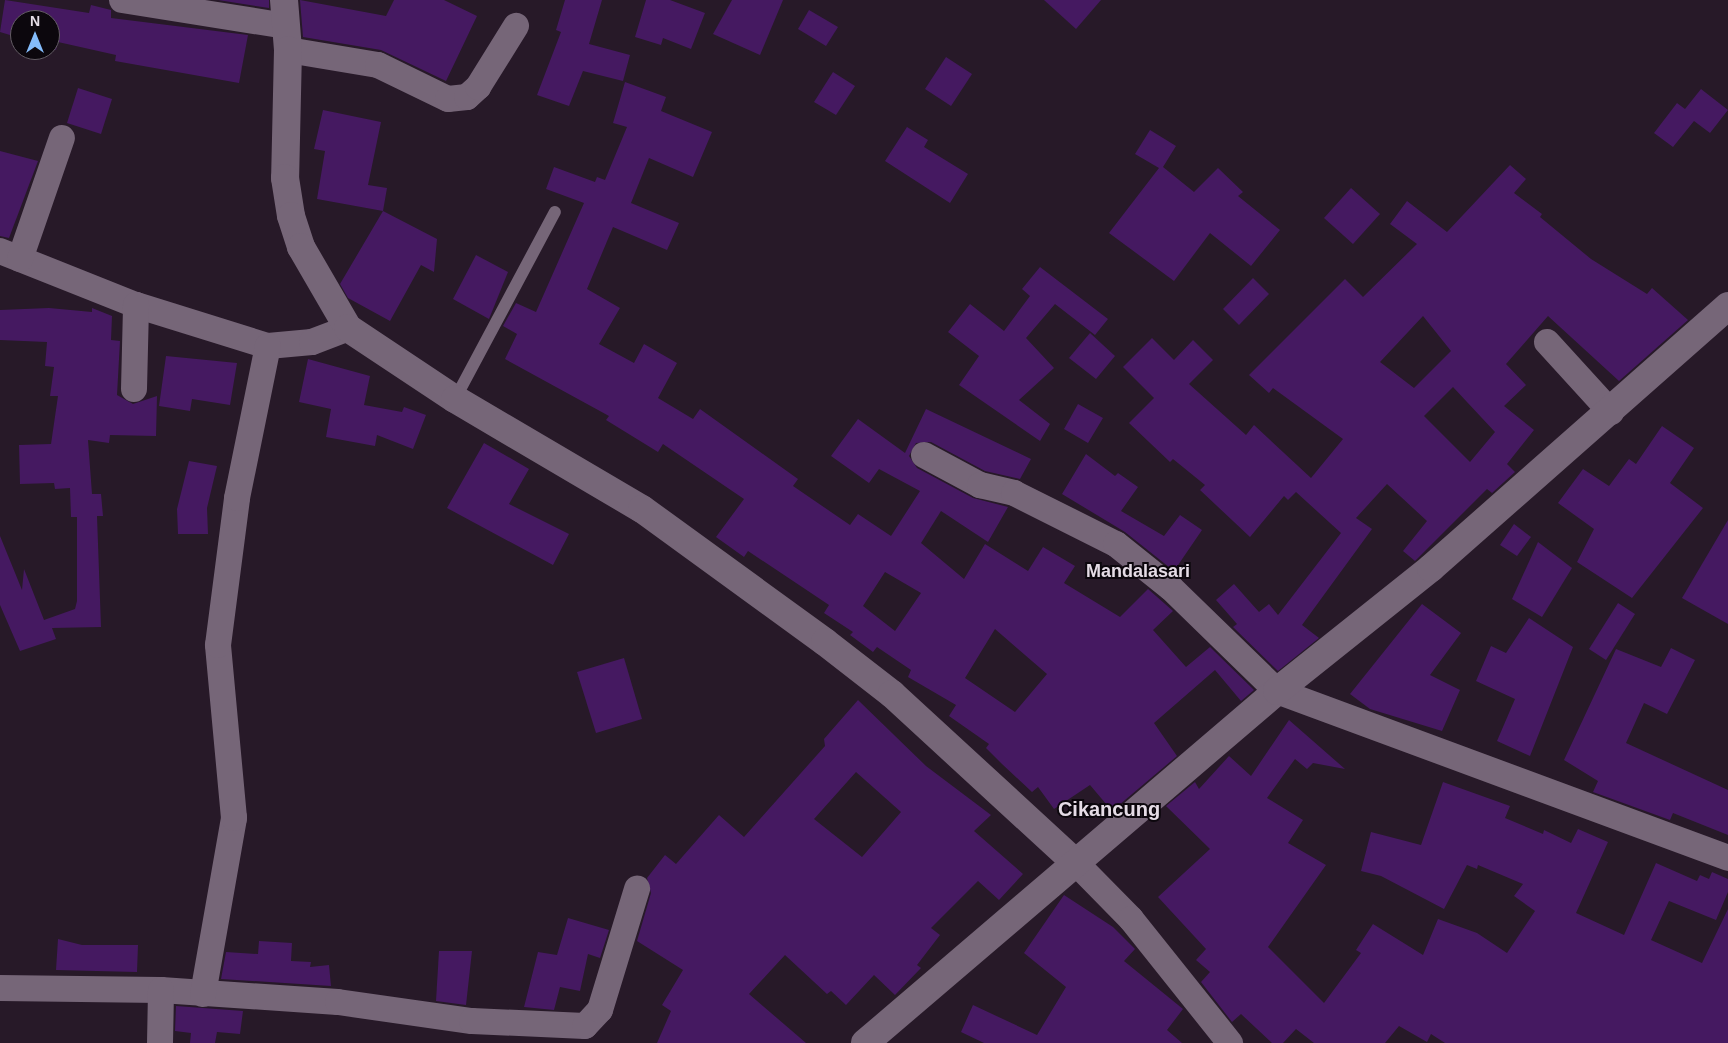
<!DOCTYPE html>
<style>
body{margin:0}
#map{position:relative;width:1728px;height:1043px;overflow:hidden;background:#271928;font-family:Helvetica,sans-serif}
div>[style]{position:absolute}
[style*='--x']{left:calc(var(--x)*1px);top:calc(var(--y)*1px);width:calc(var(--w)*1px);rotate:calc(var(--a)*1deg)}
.building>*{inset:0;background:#451961}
.lane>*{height:12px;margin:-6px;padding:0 6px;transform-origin:6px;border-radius:6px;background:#766678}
.street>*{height:26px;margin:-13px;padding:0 13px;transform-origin:13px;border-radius:13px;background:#766678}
.secondary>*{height:28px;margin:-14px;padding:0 14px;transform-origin:14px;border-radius:14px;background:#766678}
span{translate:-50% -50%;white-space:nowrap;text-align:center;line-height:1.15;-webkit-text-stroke:4px #0c070d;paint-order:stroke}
.quarter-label{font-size:18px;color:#e5dce6;font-weight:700}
.district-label{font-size:20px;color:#e5dce6;font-weight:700}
.north{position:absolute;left:10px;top:10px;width:50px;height:50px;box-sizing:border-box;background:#0c070d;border:1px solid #635c64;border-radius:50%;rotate:0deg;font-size:14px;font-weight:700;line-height:20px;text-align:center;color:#e5dce6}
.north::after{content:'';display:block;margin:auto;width:18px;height:22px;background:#84bcfb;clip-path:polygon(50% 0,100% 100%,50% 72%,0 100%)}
</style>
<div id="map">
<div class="building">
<div style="clip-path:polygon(5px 0,89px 13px,91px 5px,111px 10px,111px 18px,248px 35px,239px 83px,115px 61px,116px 55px,58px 42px,56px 50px,50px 49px,50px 20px,20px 20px,20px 38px,0 32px)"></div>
<div style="clip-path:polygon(218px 0,269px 0,269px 8px)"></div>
<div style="clip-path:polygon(300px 0,386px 16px,394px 0,444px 0,477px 16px,446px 81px,381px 50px,303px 37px)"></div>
<div style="clip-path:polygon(565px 0,602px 0,589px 44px,630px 55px,623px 81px,583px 71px,569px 106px,537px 95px,561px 32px,556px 30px)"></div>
<div style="clip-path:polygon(646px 0,670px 0,705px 13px,691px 49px,663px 38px,661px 45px,635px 37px)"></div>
<div style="clip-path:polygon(732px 0,783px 0,760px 55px,713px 34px)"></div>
<div style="clip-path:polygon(1044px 0,1101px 0,1076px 29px)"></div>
<div style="clip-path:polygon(809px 10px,838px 27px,826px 46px,798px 29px)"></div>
<div style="clip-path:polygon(946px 57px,972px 74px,951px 106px,925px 89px)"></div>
<div style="clip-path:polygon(833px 72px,855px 86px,836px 115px,814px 102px)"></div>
<div style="clip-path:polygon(evenodd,625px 82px,666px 97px,661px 111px,712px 132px,693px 177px,649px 158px,631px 203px,679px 223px,667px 250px,613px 227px,587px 289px,620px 308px,599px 344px,634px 363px,644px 344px,677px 363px,658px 398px,693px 419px,700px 409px,798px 479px,793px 486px,850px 525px,858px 514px,891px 536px,920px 491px,879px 469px,869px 483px,831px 456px,858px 419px,905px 453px,926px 409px,1031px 459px,1020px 479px,985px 471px,931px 442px,916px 443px,909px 456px,917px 468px,973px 498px,1008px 507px,988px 542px,941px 511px,921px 543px,964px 579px,985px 544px,1028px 571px,1043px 547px,1075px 566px,1064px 583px,1120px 617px,1148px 589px,1173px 611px,1153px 630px,1186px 667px,1210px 647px,1254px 690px,1241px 701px,1215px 670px,1154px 723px,1177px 756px,1112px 811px,1090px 785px,1054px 809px,1038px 787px,1032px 792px,1002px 764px,986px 748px,989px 744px,949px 716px,956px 705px,908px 677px,911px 670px,877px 647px,873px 652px,850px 635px,853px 632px,824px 613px,829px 605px,748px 551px,744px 557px,716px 537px,744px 499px,663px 444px,658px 452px,606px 420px,609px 416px,505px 359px,517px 334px,503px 326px,516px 303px,536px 312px,584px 203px,546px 189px,554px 167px,595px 182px,597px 177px,605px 180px,627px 127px,613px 123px,625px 82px,885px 572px,921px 593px,895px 631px,863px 606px,885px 572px,625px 82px,995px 629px,1047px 674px,1015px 712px,965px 678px,995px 629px)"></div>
<div style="clip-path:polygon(78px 88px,112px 99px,101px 134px,67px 123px)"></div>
<div style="clip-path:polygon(1701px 89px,1728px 110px,1710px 133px,1694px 121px,1673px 147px,1654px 133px,1677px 103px,1685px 109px)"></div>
<div style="clip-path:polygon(323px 110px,381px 122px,368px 185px,387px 188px,383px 211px,317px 199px,325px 151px,314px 149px)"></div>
<div style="clip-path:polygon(907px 127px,928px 140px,924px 147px,968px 174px,950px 203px,885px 161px)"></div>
<div style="clip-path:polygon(1150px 130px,1176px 146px,1163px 167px,1194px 192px,1218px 168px,1243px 192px,1238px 196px,1280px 230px,1251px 266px,1210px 233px,1174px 281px,1109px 233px,1159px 168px,1135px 154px)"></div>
<div style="clip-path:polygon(0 151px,38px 161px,9px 238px,0 236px)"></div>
<div style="clip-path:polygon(evenodd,1510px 165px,1526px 179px,1514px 193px,1542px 214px,1540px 217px,1591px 259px,1647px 294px,1652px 288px,1688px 320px,1619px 381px,1548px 316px,1506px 364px,1526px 385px,1504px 406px,1534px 430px,1507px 464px,1515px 472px,1492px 493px,1487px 489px,1415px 561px,1403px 551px,1427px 521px,1387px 484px,1356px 518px,1372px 529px,1302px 625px,1319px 638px,1278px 671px,1233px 627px,1237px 624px,1216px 600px,1234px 584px,1259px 612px,1269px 604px,1278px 615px,1341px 533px,1296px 492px,1288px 500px,1284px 496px,1250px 537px,1200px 490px,1205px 485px,1173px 459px,1170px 462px,1129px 423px,1154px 398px,1123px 367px,1152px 338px,1174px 360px,1193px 340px,1213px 360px,1189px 384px,1246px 435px,1254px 425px,1311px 478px,1343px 439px,1273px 388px,1269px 393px,1249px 375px,1345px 279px,1363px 297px,1417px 244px,1390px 224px,1407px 201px,1447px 232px,1510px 165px,1423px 316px,1451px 351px,1414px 388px,1380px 362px,1423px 316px,1510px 165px,1453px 387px,1495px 432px,1470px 462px,1424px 416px,1453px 387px)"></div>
<div style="clip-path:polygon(1351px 188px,1380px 214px,1353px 244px,1324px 218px)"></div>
<div style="clip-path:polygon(383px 211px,437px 239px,434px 272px,421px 265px,390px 321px,348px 298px,340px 284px)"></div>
<div style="clip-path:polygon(476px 255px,508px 272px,489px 319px,453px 299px)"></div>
<div style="clip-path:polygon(1040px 267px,1108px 319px,1095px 335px,1055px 304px,1026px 338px,1054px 368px,1019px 400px,1050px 424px,1040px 441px,959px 385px,979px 356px,948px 332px,970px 304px,1004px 331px,1030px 296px,1022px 289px)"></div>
<div style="clip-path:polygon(1253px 278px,1269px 294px,1239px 325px,1223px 309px)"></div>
<div style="clip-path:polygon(49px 308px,92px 312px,92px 308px,112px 316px,111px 340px,120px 341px,117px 395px,133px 404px,157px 396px,156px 436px,110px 435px,109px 443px,88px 440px,92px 494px,101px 494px,103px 516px,97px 516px,101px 627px,52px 628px,56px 639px,20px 651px,0 605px,0 536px,22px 590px,24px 569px,44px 620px,75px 609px,77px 601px,77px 517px,71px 517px,70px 488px,55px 489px,54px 483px,20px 484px,19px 445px,51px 444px,58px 396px,50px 396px,54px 367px,45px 366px,47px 342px,0 340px,0 310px)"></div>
<div style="clip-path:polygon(1090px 333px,1115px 356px,1096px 379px,1069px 358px)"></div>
<div style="clip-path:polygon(166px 356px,237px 363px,230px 405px,192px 399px,190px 411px,159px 406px)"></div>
<div style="clip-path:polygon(308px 359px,370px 376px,364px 405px,402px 412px,404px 407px,426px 415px,413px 449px,377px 435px,375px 446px,326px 437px,331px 409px,299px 402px)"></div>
<div style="clip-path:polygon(1078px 404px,1103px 418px,1088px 443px,1064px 429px)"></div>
<div style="clip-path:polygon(1662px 426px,1694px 448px,1670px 483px,1703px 508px,1632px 598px,1577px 562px,1594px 529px,1558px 503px,1583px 469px,1609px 486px,1629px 459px,1636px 464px)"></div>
<div style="clip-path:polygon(484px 443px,529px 469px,509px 504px,569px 534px,553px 565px,447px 508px)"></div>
<div style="clip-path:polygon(1086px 454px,1115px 476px,1118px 473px,1138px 487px,1121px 511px,1164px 536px,1180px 515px,1202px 530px,1174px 571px,1125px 532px,1062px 494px)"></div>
<div style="clip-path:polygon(189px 461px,217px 466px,207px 508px,208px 534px,178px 534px,177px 509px)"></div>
<div style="clip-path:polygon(1728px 520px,1728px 624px,1682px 598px)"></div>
<div style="clip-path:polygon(1514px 524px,1531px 537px,1517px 556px,1500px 545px)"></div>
<div style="clip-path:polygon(1538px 542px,1572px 568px,1542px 617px,1512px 599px)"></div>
<div style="clip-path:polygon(1618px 603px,1635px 614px,1606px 660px,1589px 649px)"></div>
<div style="clip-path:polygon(1422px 604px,1461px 633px,1430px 675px,1460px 690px,1442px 731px,1370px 709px,1350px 694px)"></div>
<div style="clip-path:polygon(1529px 618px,1573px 647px,1530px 756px,1497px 741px,1515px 699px,1476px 681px,1491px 646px,1506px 653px)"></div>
<div style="clip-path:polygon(1671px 648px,1695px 660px,1667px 714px,1644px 703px,1626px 743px,1728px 790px,1728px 835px,1673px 813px,1670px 820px,1593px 792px,1598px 781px,1564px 760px,1616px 649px,1661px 667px)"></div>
<div style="clip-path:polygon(624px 658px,642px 719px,596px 733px,577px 672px)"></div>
<div style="clip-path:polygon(evenodd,858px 700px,926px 766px,991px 815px,974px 831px,1023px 874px,999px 900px,978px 881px,931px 928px,940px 935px,917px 965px,921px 968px,895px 995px,874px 975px,846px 1005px,831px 991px,827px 994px,785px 955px,749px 994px,806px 1043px,657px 1043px,671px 1011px,662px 1005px,683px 970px,637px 941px,651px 893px,647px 878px,665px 855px,676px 864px,719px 815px,744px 837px,825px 746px,824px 739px,858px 700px,856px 772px,901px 812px,862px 857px,814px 819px,856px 772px)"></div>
<div style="clip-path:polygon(1289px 720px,1345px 769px,1313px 763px,1307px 769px,1295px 759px,1267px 798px,1303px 820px,1288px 843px,1326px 865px,1268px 947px,1324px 1003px,1361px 953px,1356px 950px,1373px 924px,1423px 955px,1438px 919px,1477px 933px,1507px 953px,1535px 911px,1514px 896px,1523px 884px,1478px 865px,1477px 869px,1467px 865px,1444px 909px,1381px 876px,1361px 871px,1371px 832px,1421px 845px,1443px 782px,1510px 806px,1505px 818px,1543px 834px,1544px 830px,1571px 843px,1578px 829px,1608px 842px,1576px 913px,1624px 935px,1656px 863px,1697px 881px,1700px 875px,1709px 879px,1712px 872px,1728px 879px,1728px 892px,1716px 920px,1669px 901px,1651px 940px,1702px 963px,1728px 909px,1728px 1043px,1445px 1043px,1431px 1034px,1427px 1042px,1399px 1026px,1385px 1043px,1314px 1043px,1296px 1029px,1283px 1043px,1272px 1043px,1241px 1014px,1232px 1022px,1201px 982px,1210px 972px,1196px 960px,1206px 949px,1158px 897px,1210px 849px,1166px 806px,1195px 782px,1199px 789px,1229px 756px,1251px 776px)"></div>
<div style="clip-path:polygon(1064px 895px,1113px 927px,1135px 949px,1124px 961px,1183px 1009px,1167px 1030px,1182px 1043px,984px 1043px,961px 1032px,973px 1005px,1037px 1035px,1066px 987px,1024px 953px)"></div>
<div style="clip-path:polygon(568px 918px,609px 930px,600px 958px,588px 954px,580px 991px,560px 987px,554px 1010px,524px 1007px,538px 952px,557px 955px)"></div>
<div style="clip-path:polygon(58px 939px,82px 945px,138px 945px,137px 972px,56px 970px)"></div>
<div style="clip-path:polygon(259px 941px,292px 943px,291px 961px,311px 962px,310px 967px,329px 965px,331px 986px,221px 979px,226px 952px,258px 954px)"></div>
<div style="clip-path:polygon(439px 951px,472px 951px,466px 1005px,436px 1001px)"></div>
<div style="clip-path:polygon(176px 1006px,243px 1011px,240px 1034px,217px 1032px,215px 1043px,190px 1043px,191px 1033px,175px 1031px)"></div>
</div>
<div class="lane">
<div style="--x:455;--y:399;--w:212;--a:-61.9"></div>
</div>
<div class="street">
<div style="--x:122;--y:0;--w:166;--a:9"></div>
<div style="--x:288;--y:50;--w:91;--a:9.5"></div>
<div style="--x:378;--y:65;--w:78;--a:25.9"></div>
<div style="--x:448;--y:99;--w:19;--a:-6"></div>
<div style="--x:467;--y:97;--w:15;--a:-42"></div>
<div style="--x:478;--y:87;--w:72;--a:-58.1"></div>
<div style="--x:0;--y:251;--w:146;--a:21.7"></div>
<div style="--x:136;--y:305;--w:138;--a:17.3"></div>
<div style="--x:268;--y:346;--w:44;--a:-5.2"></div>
<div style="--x:312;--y:342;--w:39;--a:-21"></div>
<div style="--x:20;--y:259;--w:128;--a:-70.9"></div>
<div style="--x:1547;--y:342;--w:95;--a:47.6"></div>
<div style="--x:134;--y:389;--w:84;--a:-88.6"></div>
<div style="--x:924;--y:455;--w:64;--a:28.2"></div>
<div style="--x:980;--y:485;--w:35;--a:13"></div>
<div style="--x:1014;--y:493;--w:114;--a:26.6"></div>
<div style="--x:1116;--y:544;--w:70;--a:38.7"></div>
<div style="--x:1171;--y:588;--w:148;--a:44.2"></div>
<div style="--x:1277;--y:691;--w:481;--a:20.3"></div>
<div style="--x:1076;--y:863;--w:78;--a:45.5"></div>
<div style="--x:1131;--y:919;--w:159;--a:51.4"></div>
<div style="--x:0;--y:988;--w:161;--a:0.7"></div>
<div style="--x:161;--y:990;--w:177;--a:3.9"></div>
<div style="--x:338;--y:1002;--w:135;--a:8.1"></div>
<div style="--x:472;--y:1021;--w:113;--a:2.5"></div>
<div style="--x:585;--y:1026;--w:22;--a:-47"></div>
<div style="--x:600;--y:1010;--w:127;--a:-73"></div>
<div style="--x:203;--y:994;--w:179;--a:-80"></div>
<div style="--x:234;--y:818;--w:174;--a:-95.3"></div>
<div style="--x:218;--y:645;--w:148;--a:-82.6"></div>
<div style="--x:237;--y:498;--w:155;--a:-78.5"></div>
<div style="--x:160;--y:1043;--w:53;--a:-88.9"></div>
</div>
<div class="secondary">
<div style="--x:284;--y:0;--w:50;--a:85.4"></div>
<div style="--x:288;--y:50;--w:128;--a:91.3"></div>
<div style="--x:285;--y:178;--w:38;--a:81"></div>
<div style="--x:291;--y:216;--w:33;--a:72"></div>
<div style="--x:301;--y:247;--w:94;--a:59.9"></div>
<div style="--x:348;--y:328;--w:128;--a:33.6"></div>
<div style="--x:455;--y:399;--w:217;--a:30.5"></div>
<div style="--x:642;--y:509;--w:226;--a:36"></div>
<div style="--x:825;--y:642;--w:85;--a:37.8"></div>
<div style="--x:892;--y:694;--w:250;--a:42.6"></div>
<div style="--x:865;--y:1043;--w:542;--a:-40.51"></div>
<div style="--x:1277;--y:691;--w:197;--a:-38.6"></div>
<div style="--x:1431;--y:568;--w:396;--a:-41.4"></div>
</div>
<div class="quarter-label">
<span style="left:1138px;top:571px">Mandalasari</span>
</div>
<div class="district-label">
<span style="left:1109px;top:809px">Cikancung</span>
</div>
<div class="north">N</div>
</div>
